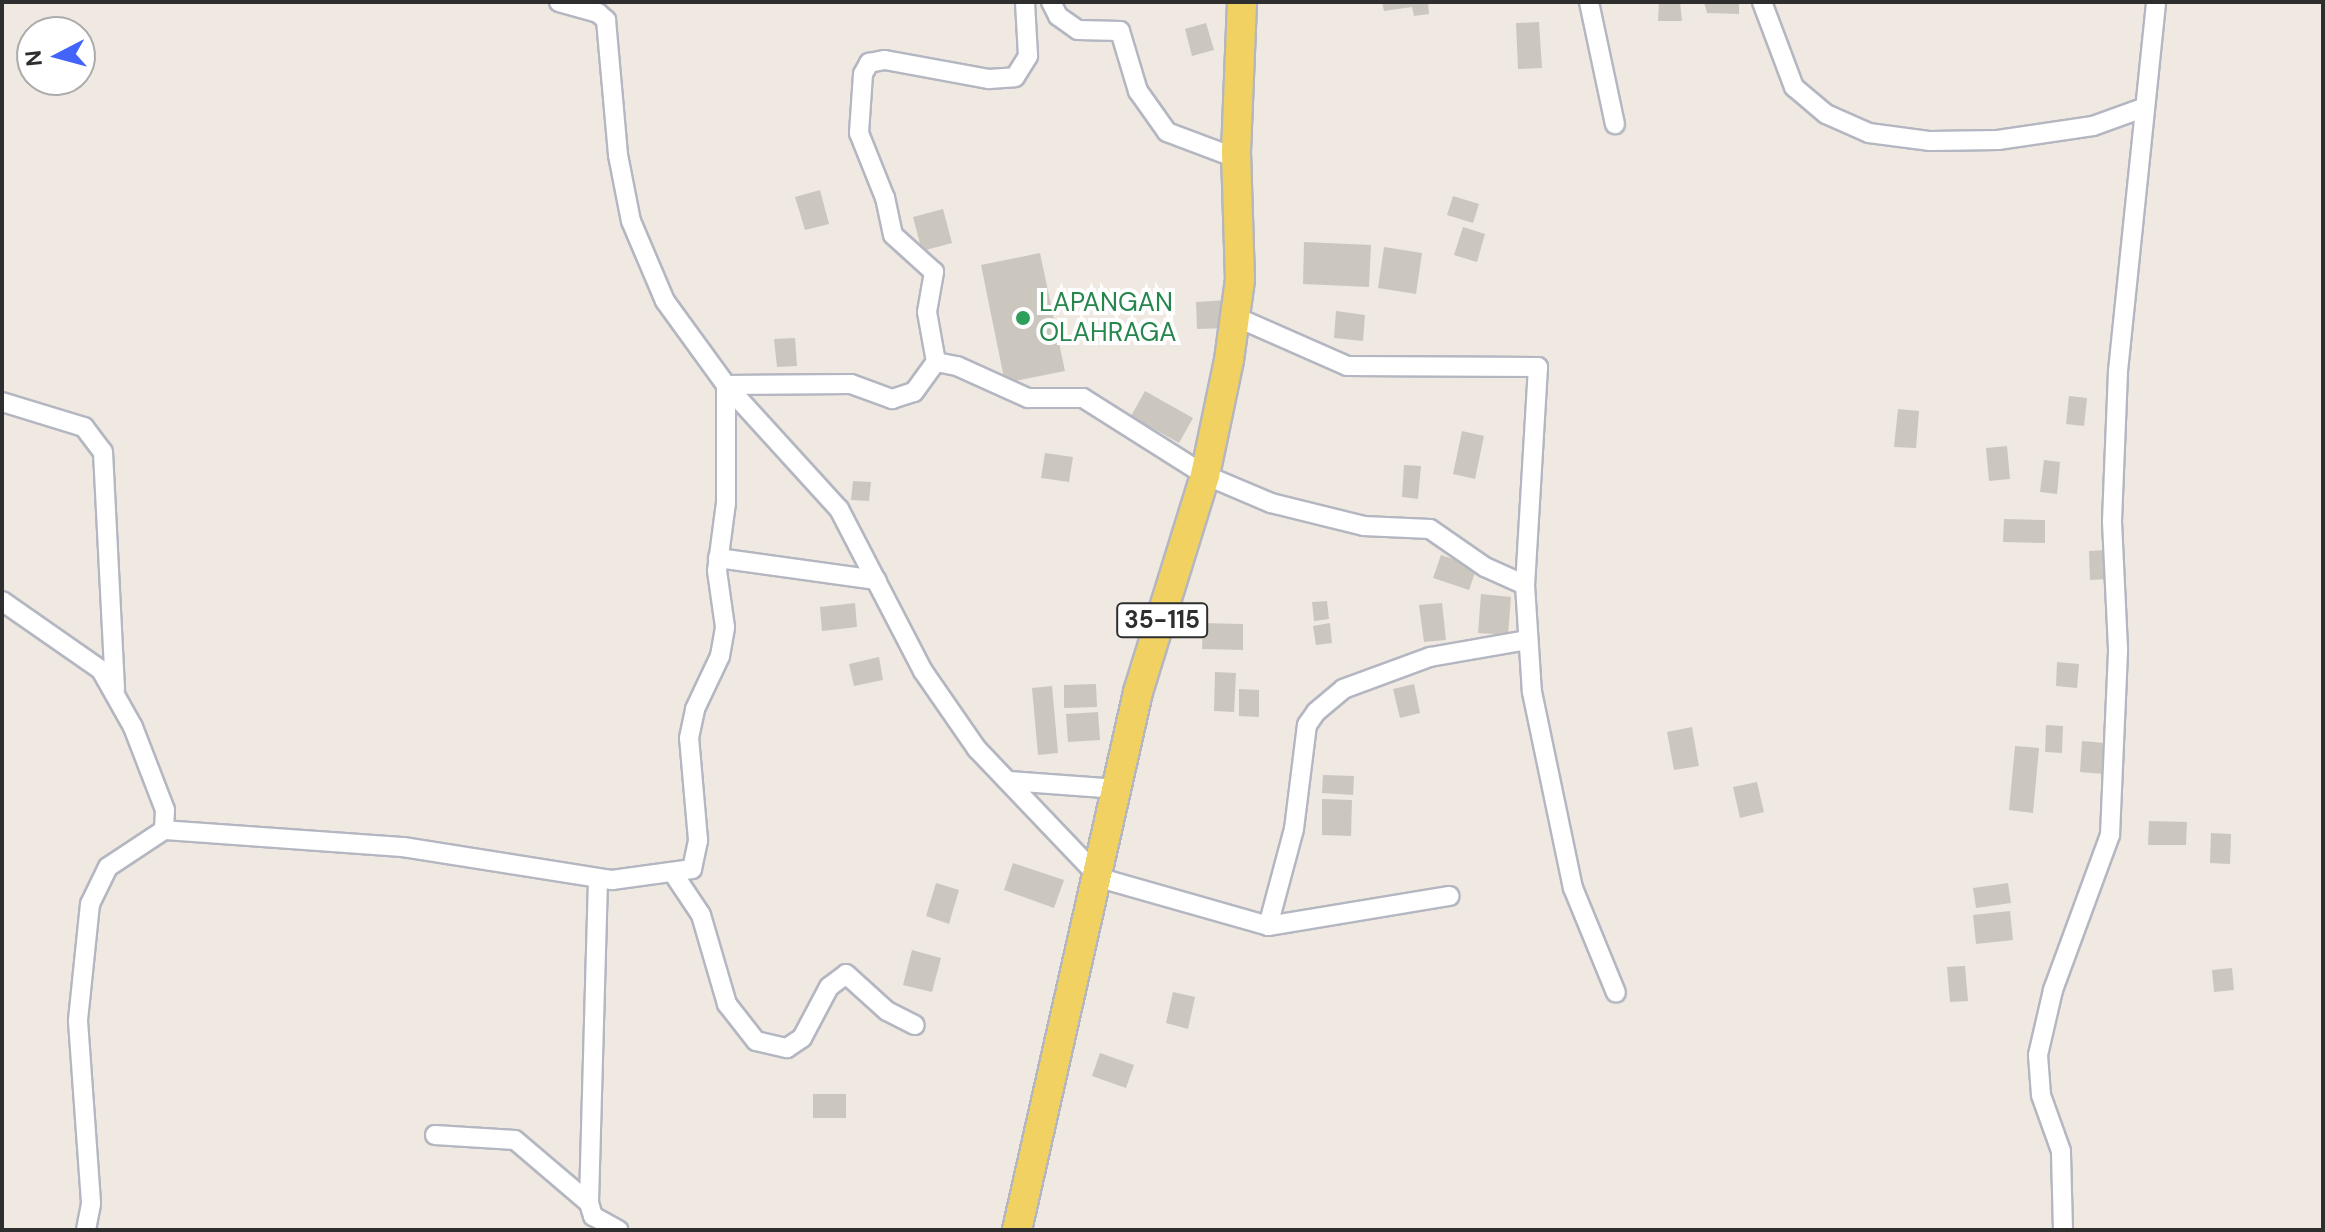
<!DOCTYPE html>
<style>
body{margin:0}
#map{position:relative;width:2325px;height:1232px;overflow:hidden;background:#efe9e1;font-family:"DM Sans",sans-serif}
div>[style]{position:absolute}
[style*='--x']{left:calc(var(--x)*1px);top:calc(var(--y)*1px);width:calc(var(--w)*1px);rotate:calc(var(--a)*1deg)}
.building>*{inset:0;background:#cbc7bf}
.roads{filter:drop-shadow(2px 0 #b4b7c1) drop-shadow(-2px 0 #b4b7c1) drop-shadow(0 2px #b4b7c1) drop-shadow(0 -2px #b4b7c1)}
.minor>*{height:18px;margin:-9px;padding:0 9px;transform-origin:9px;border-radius:9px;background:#fff}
.primary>*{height:28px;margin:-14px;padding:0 14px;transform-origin:14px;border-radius:14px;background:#f2d163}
.dots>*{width:22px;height:22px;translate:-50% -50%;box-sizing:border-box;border:4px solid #fff;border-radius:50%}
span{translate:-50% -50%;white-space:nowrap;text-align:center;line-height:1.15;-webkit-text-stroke:8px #fff;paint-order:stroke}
.shield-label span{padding:2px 6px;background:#fff;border:2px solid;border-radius:6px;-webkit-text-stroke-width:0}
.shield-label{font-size:24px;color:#2e2e2e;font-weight:700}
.leisure-label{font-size:26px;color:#27864d}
.left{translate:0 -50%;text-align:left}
.frame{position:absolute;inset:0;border:4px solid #2e2e2e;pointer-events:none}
.north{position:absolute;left:16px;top:16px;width:80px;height:80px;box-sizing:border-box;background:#fff;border:2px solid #ababab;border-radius:50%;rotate:264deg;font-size:22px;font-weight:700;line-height:32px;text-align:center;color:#2e2e2e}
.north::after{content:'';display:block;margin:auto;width:28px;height:36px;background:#4264fb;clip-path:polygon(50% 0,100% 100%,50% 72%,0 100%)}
</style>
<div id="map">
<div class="building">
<div style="clip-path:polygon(1382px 2px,1428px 2px,1429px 14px,1414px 16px,1412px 7px,1384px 11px)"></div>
<div style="clip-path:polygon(1659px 2px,1680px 2px,1682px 21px,1658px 21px)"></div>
<div style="clip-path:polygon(1704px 2px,1739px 2px,1739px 14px,1707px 13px)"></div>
<div style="clip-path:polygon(1539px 22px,1542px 68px,1518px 69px,1516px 23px)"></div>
<div style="clip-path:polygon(1206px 23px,1214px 50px,1192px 56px,1185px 29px)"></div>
<div style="clip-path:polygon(820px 190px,829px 224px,805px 230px,795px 197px)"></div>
<div style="clip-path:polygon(1453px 196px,1479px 204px,1473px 223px,1447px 215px)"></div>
<div style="clip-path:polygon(943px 209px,952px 243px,922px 251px,913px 217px)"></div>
<div style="clip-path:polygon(1463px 227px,1485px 234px,1477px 262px,1454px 255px)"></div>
<div style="clip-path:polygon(1304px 242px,1371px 245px,1369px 287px,1303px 284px)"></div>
<div style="clip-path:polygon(1384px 247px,1422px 253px,1416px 294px,1378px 288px)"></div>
<div style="clip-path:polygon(1040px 253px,1065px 371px,1005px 383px,981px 265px)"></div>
<div style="clip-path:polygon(1227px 300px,1229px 328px,1197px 329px,1196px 302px)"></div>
<div style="clip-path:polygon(1336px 311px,1365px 315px,1363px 341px,1334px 338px)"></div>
<div style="clip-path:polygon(795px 338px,797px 366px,777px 367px,774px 339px)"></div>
<div style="clip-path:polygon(1145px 391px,1193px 418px,1179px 443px,1131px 416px)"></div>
<div style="clip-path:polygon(2069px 396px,2087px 398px,2084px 426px,2066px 424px)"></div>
<div style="clip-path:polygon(1898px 409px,1919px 411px,1916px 448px,1894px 447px)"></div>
<div style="clip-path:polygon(1462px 431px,1484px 436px,1475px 479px,1453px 474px)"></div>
<div style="clip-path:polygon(2007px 446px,2010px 479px,1989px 481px,1986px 448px)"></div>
<div style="clip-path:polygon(1045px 453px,1073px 457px,1069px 482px,1041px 478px)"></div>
<div style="clip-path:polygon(2044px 460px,2060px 462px,2057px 494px,2040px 492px)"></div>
<div style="clip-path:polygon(1404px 465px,1421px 466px,1418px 499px,1402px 497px)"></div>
<div style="clip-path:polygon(853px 481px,871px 482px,869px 501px,851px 500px)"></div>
<div style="clip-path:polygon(2004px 519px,2045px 520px,2045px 543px,2003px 542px)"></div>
<div style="clip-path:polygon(2107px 550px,2109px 579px,2090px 580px,2089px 551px)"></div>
<div style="clip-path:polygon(1441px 555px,1477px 567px,1469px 590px,1433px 578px)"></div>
<div style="clip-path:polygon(1481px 594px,1511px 597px,1508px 635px,1478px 633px)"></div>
<div style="clip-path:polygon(1327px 601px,1329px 619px,1314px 621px,1312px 602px)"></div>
<div style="clip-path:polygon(855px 603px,857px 627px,822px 631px,820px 607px)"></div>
<div style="clip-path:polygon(1442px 603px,1446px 640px,1424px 642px,1419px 605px)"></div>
<div style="clip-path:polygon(1203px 623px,1243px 624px,1243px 650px,1202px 649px)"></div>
<div style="clip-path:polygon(1330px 623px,1332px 643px,1316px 645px,1313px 626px)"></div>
<div style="clip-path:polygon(879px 657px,883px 680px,854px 686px,849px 664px)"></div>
<div style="clip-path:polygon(2057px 662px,2079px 664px,2077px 688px,2056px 686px)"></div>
<div style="clip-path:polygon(1215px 672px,1236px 673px,1234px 712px,1214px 711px)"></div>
<div style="clip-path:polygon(1096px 684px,1097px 707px,1064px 708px,1064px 685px)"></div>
<div style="clip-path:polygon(1414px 684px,1420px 713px,1400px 718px,1393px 689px)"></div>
<div style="clip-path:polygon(1052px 686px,1058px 753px,1038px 755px,1032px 688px)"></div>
<div style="clip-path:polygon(1239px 689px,1259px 690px,1259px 717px,1239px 716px)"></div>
<div style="clip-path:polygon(1098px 712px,1100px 740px,1068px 742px,1066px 714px)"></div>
<div style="clip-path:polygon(2046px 725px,2063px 726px,2062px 753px,2045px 752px)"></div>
<div style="clip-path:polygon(1692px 727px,1699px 766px,1674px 770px,1667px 732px)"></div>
<div style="clip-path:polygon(2082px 741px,2106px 743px,2103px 774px,2080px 772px)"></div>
<div style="clip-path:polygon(2015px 746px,2039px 748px,2033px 813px,2009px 810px)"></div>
<div style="clip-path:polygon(1323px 775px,1354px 776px,1353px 795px,1322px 793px)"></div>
<div style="clip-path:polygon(1757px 782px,1764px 812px,1740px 818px,1733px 787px)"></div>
<div style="clip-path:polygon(1322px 799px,1352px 800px,1351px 836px,1322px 835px)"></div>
<div style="clip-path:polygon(2149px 821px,2187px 822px,2186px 845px,2148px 845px)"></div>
<div style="clip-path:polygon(2211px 833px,2231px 834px,2230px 864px,2210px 863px)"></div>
<div style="clip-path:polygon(1013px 863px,1064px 880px,1054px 908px,1004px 890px)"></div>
<div style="clip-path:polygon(936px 883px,959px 890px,949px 924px,926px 916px)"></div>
<div style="clip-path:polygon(2008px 883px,2011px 903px,1976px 908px,1973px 888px)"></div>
<div style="clip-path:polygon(2010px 911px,2013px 940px,1976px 944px,1973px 915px)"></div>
<div style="clip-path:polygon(912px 950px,941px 958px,932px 992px,903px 985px)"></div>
<div style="clip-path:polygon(1965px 966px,1968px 1001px,1950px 1002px,1947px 967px)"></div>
<div style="clip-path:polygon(2232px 968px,2234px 990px,2214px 992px,2212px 970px)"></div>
<div style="clip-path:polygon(1173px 992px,1195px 997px,1188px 1029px,1166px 1023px)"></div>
<div style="clip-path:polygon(1100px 1053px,1134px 1065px,1126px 1088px,1092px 1076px)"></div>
<div style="clip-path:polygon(813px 1094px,846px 1094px,846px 1118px,813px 1118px)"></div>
</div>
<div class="roads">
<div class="minor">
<div style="--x:559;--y:2;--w:41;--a:15.8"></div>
<div style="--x:598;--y:13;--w:11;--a:41"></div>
<div style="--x:606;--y:20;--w:136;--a:84.9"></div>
<div style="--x:618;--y:155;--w:67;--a:78.9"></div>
<div style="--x:631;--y:221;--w:87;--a:67"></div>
<div style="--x:665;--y:301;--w:104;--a:54"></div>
<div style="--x:726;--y:385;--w:168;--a:47.7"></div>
<div style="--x:839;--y:509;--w:182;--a:62.6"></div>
<div style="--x:923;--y:671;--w:95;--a:55.3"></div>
<div style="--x:977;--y:749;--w:178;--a:46.4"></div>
<div style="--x:1100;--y:878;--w:175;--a:15.9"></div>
<div style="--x:1268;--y:926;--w:184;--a:-9.4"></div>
<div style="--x:1051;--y:2;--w:16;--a:63"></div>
<div style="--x:1058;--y:16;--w:24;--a:35"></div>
<div style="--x:1078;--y:30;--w:42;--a:1.4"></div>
<div style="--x:1120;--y:31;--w:63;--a:73.3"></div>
<div style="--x:1138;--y:91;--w:50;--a:54.7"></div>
<div style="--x:1167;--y:132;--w:74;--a:20.6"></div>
<div style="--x:1589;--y:2;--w:125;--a:78"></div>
<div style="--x:1762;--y:2;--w:91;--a:69.4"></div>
<div style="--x:1794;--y:87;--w:42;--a:40.2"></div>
<div style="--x:1826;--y:114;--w:47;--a:23.8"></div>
<div style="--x:1869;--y:133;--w:62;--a:7.5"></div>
<div style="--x:1930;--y:141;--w:68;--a:-0.8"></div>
<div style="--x:1998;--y:140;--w:96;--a:-8.4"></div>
<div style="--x:2093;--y:126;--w:53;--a:-19.8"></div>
<div style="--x:1236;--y:317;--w:121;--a:23.8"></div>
<div style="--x:1347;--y:366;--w:191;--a:0.3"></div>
<div style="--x:1538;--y:367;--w:218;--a:93.4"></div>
<div style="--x:1525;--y:585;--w:107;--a:86.3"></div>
<div style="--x:1532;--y:692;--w:200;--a:78.2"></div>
<div style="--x:1573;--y:888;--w:113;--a:67.7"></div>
<div style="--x:936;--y:362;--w:51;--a:-100.2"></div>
<div style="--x:927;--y:312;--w:41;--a:-80.1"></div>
<div style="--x:934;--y:272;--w:55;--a:-137.9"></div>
<div style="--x:893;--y:235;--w:38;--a:-102"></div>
<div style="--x:885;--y:198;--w:70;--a:-111.8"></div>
<div style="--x:859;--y:133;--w:59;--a:-86.1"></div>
<div style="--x:863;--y:74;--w:13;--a:-61"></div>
<div style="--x:869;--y:63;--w:16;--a:-11"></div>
<div style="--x:885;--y:60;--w:106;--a:10.4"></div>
<div style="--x:989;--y:79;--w:26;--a:-4"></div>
<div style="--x:1015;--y:77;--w:25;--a:-58"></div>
<div style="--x:1028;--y:56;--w:54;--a:-93.2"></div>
<div style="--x:2;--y:402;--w:86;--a:17"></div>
<div style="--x:84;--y:427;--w:31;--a:53"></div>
<div style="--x:103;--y:452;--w:238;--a:87.1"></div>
<div style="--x:718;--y:558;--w:160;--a:7.9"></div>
<div style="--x:2;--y:601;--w:121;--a:34.9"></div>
<div style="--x:101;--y:670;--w:65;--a:60.7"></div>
<div style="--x:133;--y:727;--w:89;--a:68.9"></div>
<div style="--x:165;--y:810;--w:20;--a:93"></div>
<div style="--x:164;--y:830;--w:67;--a:146.5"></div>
<div style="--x:108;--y:867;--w:41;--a:115.9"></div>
<div style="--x:90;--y:904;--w:118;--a:95.9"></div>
<div style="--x:78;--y:1021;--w:183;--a:85.9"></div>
<div style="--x:91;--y:1204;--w:26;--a:101"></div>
<div style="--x:1009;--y:781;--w:109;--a:4.2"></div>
<div style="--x:164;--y:830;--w:240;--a:4.1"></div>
<div style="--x:403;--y:847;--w:212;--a:9"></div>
<div style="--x:612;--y:880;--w:81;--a:-7.8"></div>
<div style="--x:692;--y:869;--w:30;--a:-78"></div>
<div style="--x:698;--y:840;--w:102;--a:-95"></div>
<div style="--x:689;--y:738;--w:30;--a:-78"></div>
<div style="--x:695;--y:709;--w:59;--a:-64.7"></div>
<div style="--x:720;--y:656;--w:29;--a:-80"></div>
<div style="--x:725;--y:627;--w:57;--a:-98.1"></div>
<div style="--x:717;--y:571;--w:69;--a:-82.5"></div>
<div style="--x:726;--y:503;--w:118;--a:-90"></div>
<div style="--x:726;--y:385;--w:125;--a:-0.5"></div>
<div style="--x:851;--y:384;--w:44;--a:20.1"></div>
<div style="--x:892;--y:399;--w:23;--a:-18"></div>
<div style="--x:914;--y:392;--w:37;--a:-54"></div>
<div style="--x:936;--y:362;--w:21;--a:11"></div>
<div style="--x:957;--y:366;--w:78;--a:24.3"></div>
<div style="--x:1028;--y:398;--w:55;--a:0"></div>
<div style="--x:1083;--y:398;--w:144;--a:32.3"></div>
<div style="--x:1205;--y:475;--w:72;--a:23"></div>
<div style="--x:1271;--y:503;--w:96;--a:13.9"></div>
<div style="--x:1364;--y:526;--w:66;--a:2.6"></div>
<div style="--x:1430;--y:529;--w:67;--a:34.6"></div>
<div style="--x:1485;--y:567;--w:44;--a:24.2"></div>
<div style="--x:673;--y:873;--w:50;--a:56.3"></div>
<div style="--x:701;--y:915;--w:93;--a:73.7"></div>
<div style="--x:727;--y:1004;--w:47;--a:51.9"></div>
<div style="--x:756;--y:1041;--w:32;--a:13"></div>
<div style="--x:787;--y:1048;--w:18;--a:-34"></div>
<div style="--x:802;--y:1038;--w:58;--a:-62.1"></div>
<div style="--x:829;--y:987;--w:21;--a:-37"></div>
<div style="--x:846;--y:974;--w:55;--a:42.1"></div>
<div style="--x:887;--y:1011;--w:31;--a:27"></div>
<div style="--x:598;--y:879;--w:324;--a:91.6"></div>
<div style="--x:589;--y:1203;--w:14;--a:73"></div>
<div style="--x:593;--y:1216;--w:29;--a:29"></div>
<div style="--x:1268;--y:926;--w:100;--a:-75"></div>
<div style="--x:1294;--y:829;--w:105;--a:-82.9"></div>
<div style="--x:1307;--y:725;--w:16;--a:-55"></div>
<div style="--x:1316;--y:712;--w:35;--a:-40"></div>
<div style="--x:1343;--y:689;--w:93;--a:-20.2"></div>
<div style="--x:1430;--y:657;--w:98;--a:-9.9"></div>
<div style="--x:435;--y:1135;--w:80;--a:3.6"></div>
<div style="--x:515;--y:1140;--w:97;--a:40.4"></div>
<div style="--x:2063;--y:1230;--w:79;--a:-91.5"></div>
<div style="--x:2061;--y:1151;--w:59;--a:-109.7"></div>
<div style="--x:2041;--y:1095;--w:40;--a:-94.3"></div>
<div style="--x:2038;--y:1055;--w:67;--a:-77"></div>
<div style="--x:2053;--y:990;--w:165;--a:-69.8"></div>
<div style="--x:2110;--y:835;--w:186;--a:-87.5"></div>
<div style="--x:2118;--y:649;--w:128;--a:-92.7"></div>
<div style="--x:2112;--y:521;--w:150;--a:-87.7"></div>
<div style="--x:2118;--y:371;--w:371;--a:-84.1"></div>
</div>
<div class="primary">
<div style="--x:1017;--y:1230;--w:551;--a:-77.32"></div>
<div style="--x:1138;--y:692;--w:227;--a:-72.8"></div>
<div style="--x:1205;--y:475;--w:117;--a:-78.2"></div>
<div style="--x:1229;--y:360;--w:81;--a:-82.2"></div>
<div style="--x:1240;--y:280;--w:128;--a:-91.8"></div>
<div style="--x:1236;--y:152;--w:150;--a:-87.7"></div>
</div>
</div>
<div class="dots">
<div style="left:1023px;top:318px;background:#2e9e5b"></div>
</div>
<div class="shield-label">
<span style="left:1162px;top:620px">35-115</span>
</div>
<div class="leisure-label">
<span class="left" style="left:1039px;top:318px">LAPANGAN<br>OLAHRAGA</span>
</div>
<div class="frame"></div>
<div class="north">N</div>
</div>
